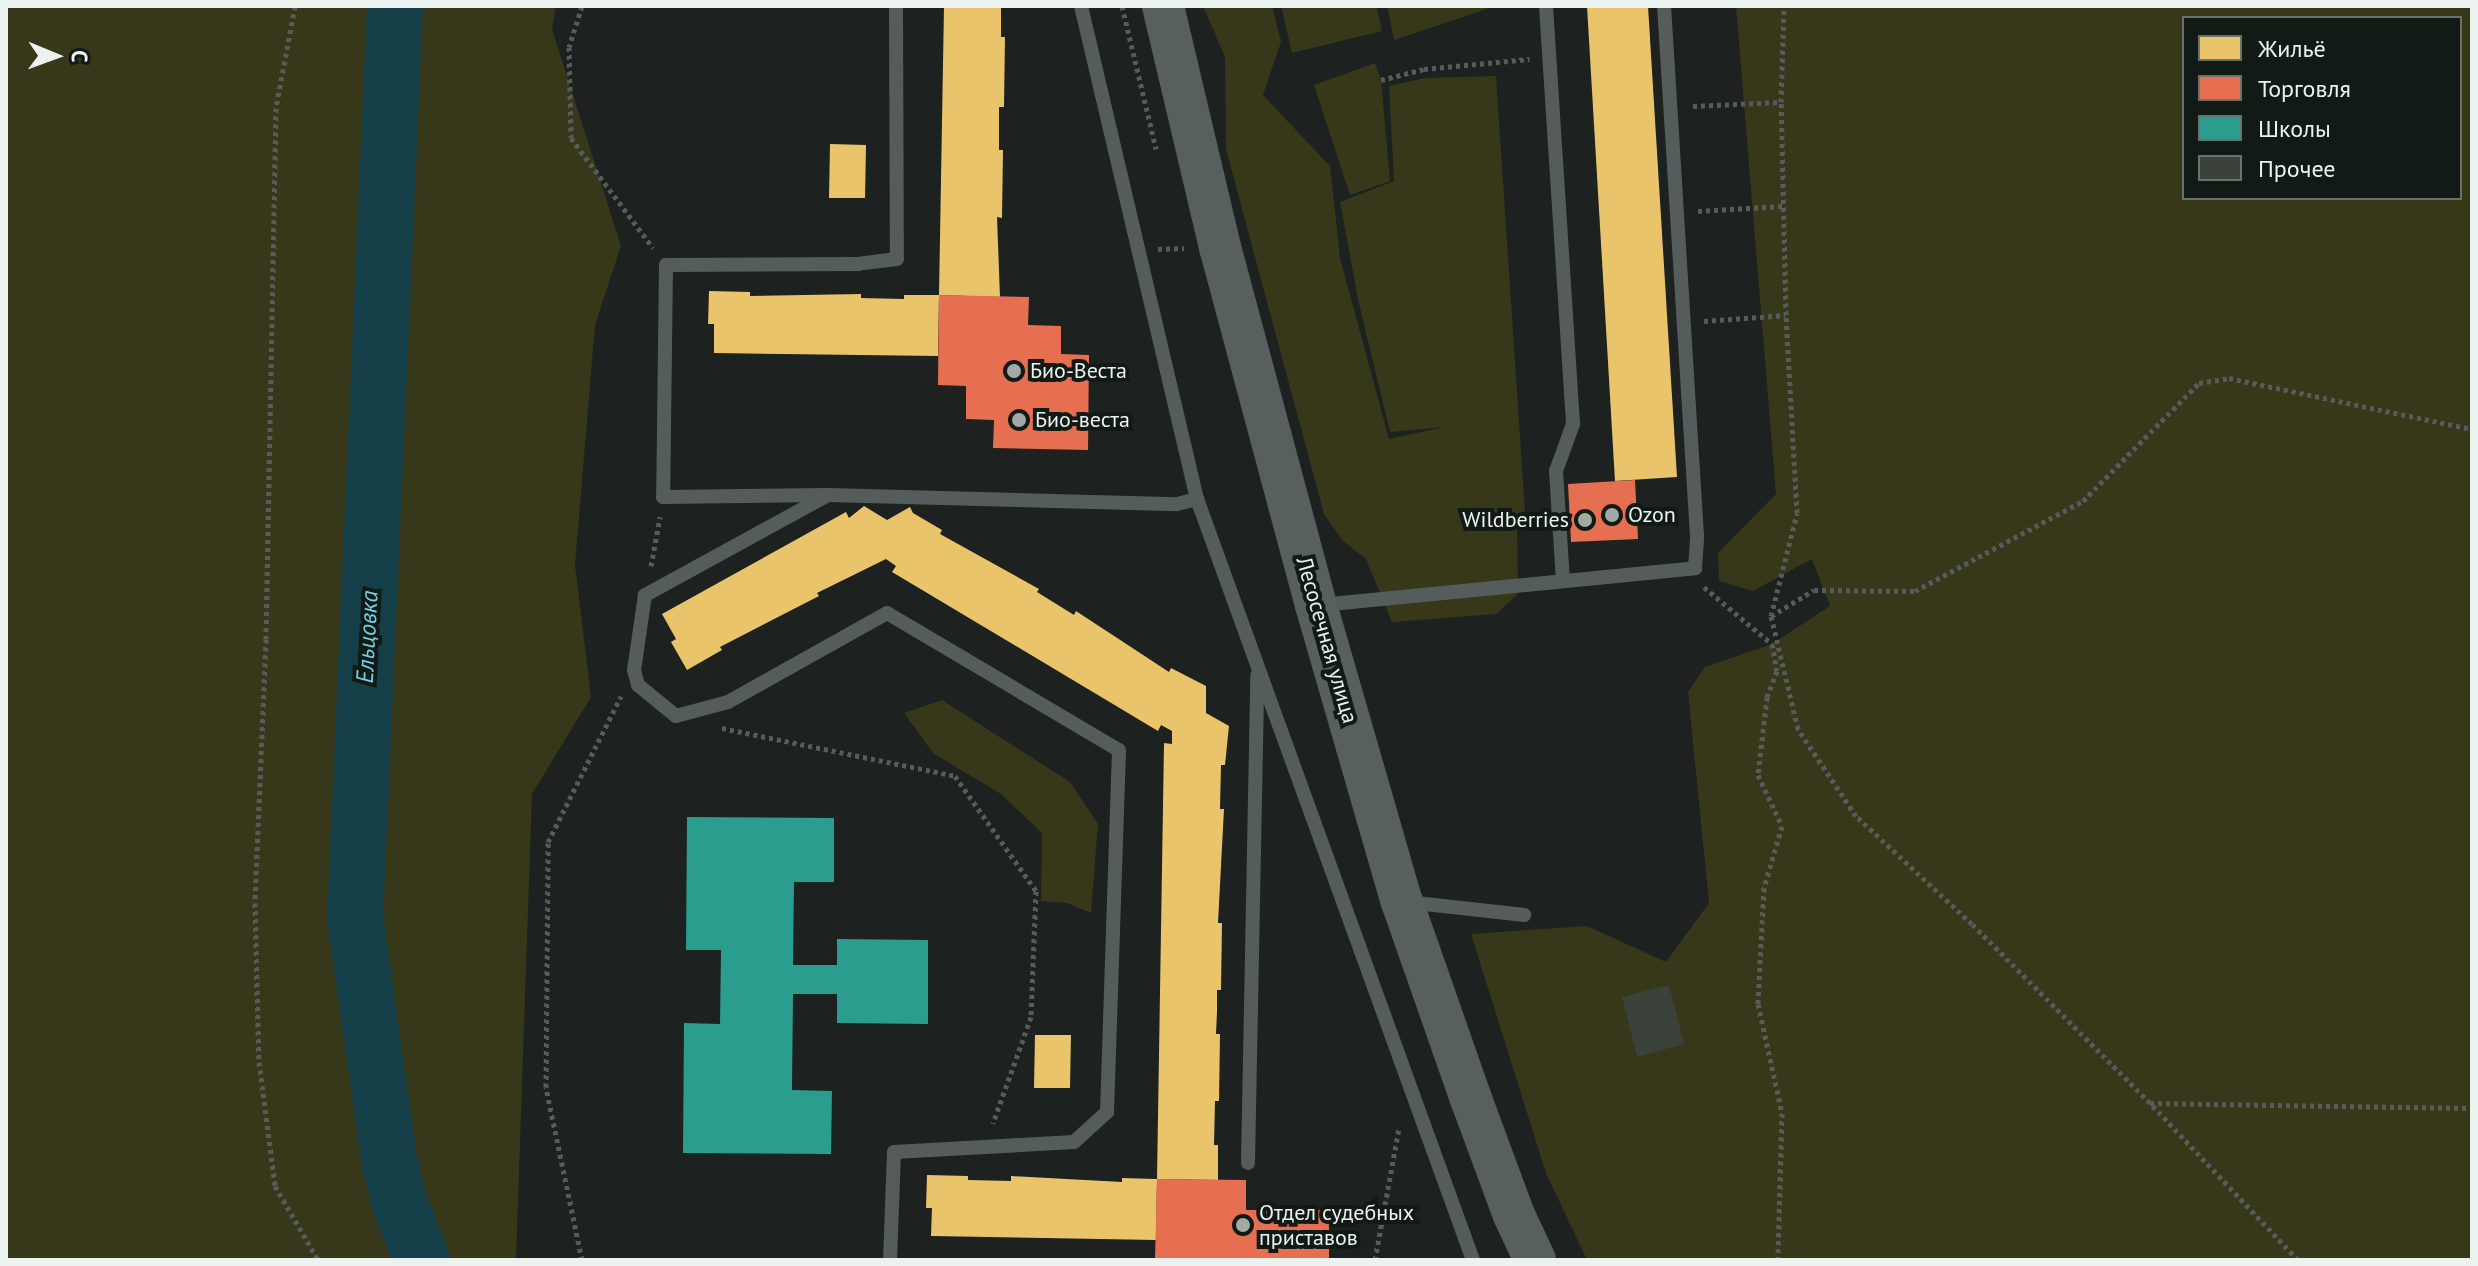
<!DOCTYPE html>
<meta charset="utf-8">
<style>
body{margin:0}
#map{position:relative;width:2478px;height:1266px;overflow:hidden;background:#1d211f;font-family:"PT Sans",sans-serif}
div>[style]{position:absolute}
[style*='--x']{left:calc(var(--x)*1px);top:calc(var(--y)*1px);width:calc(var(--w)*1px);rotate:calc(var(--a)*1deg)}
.green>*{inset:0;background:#373819}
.homes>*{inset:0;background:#e9c46a}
.shops>*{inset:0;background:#e76f51}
.schools>*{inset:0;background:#2a9d8f}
.river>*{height:56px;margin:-28px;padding:0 28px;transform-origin:28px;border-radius:28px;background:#143f48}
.building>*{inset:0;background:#3b423a}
.path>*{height:5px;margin-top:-2.5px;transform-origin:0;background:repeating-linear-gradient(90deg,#575c5b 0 4px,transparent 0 8px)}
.lane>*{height:14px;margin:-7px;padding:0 7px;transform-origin:7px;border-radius:7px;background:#555d5c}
.secondary>*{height:42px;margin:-21px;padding:0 21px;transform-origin:21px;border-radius:21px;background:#57605f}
.dots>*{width:22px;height:22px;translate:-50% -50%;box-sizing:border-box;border:4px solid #121a16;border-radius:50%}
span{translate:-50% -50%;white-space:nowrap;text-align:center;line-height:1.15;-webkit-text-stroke:8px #121a16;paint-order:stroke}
.poi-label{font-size:22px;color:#ecf2ef}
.left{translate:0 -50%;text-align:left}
.right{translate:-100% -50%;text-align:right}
.street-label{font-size:22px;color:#ecf2ef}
.water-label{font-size:24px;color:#72d0e8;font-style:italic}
.frame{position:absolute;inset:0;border:8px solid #ecf2ef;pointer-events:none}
.legend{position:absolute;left:2182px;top:16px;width:280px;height:184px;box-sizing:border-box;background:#121a16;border:2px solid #69706d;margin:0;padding:10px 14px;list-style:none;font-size:24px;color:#ecf2ef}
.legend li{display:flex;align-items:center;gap:16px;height:40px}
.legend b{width:40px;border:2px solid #69706d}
.north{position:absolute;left:16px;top:16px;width:80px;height:80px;-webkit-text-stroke:6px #121a16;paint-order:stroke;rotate:91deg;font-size:22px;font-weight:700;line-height:32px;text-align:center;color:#ecf2ef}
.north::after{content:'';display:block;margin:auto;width:28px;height:36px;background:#ecf2ef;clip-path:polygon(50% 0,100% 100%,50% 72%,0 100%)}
</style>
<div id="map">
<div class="green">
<div style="clip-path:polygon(6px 6px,556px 6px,552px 29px,621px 246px,595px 325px,575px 565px,591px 697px,532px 794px,516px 1260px,6px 1260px)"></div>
<div style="clip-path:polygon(1203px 6px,1272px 6px,1281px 42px,1263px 95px,1330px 166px,1340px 258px,1389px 439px,1444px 427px,1390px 432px,1358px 299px,1340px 202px,1394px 181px,1389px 86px,1425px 78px,1496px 76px,1525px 512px,1517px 518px,1518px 594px,1496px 614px,1392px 622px,1366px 559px,1342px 540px,1324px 514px,1226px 149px,1225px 57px)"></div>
<div style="clip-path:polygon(1281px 6px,1376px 6px,1382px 31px,1292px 53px)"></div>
<div style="clip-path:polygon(1387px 6px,1487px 6px,1487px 9px,1394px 40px)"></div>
<div style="clip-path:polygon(evenodd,1736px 6px,2472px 6px,2472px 1260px,1587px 1260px,1546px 1173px,1471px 934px,1587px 926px,1666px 962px,1709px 903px,1688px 692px,1705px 667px,1772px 644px,1830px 606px,1812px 559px,1753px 591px,1719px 581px,1718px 553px,1776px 494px,1736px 6px,2184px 18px,2460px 18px,2460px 198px,2184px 198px,2184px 18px)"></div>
<div style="clip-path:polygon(1375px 63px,1381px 80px,1390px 181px,1350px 195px,1314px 85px)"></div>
<div style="clip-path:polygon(942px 700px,1070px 782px,1098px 824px,1091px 913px,1067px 903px,1041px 901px,1042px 833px,1001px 794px,933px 753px,904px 713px)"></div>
</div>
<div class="homes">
<div style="clip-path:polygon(944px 6px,1001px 6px,1001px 37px,1005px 37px,1004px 107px,999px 107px,999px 150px,1003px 150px,1002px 218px,997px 217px,1000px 297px,939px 295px)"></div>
<div style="clip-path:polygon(1587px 6px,1648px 6px,1677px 477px,1615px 481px)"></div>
<div style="clip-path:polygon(830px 144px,866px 145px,865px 198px,829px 198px)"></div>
<div style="clip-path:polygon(709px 291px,750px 292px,750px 296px,861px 294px,861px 298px,904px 299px,904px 295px,939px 295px,938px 356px,714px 353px,714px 324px,708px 324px)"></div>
<div style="clip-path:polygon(864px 506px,887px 520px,910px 507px,913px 513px,942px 530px,940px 534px,1039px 589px,1037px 592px,1074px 615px,1076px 611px,1169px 672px,1171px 668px,1206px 686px,1206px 713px,1229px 726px,1225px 765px,1221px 765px,1220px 809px,1224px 809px,1218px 923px,1222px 923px,1221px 990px,1217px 990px,1217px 1012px,1216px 1034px,1220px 1034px,1219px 1101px,1215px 1101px,1214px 1145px,1218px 1145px,1218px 1180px,1157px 1179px,1164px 743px,1172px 744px,1172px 731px,1161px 725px,1158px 731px,892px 572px,896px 566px,886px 559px,817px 593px,819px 596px,720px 647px,722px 650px,687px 670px,671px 642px,676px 639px,662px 614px,846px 512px,849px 518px)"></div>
<div style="clip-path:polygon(1035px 1035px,1071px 1035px,1070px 1088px,1034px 1088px)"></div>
<div style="clip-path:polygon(927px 1175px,968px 1176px,968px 1180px,1011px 1181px,1011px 1176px,1122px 1182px,1122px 1178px,1157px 1179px,1156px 1240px,931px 1236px,932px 1208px,926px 1208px)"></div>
</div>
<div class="shops">
<div style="clip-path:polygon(939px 295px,1029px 297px,1028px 325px,1061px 326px,1061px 354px,1089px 355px,1088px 450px,993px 448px,994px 420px,966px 419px,966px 386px,938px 385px)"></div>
<div style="clip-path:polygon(1635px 480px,1638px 539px,1571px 542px,1568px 484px)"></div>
<div style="clip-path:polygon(1157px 1179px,1246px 1180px,1246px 1210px,1329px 1210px,1329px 1260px,1155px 1260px)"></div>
</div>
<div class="schools">
<div style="clip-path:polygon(687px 817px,834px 818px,834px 882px,794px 882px,793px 965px,837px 965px,837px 939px,928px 940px,928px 1024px,837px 1023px,837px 994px,793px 994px,792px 1090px,832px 1091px,831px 1154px,683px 1153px,684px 1023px,720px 1024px,721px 950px,686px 950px)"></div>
</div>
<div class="river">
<div style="--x:395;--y:6;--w:912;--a:92.51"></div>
<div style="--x:355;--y:917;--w:244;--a:82"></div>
<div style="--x:389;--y:1159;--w:43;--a:76.6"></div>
<div style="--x:399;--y:1201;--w:63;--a:68.7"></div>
</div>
<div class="building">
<div style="clip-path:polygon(1669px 985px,1684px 1044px,1637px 1057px,1622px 997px)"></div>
</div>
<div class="path">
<div style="--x:295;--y:6;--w:104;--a:100.6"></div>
<div style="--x:276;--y:108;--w:531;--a:91.08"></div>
<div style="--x:266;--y:639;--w:264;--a:92.4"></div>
<div style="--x:255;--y:903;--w:159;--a:88.6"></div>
<div style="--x:259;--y:1062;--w:125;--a:82.6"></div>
<div style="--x:275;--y:1186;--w:86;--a:59.8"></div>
<div style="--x:582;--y:6;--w:43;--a:107.6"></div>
<div style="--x:569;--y:47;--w:91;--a:88.7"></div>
<div style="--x:571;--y:138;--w:137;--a:53.3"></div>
<div style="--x:1122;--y:6;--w:147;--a:76.6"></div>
<div style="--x:1381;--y:80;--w:44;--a:-14.3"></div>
<div style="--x:1424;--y:69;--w:106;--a:-5.4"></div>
<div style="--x:1693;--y:106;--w:88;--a:-2.6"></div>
<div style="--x:1698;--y:211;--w:85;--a:-3.4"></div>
<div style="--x:1158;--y:249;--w:26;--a:-2"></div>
<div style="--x:1704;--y:321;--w:81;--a:-4.2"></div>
<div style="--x:651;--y:566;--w:50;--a:-79.6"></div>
<div style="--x:1704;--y:587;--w:89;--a:40"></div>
<div style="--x:1772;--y:644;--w:27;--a:80"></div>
<div style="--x:1777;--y:671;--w:28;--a:111"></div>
<div style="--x:1767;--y:697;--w:79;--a:96.6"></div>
<div style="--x:1758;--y:775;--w:56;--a:64.8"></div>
<div style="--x:1782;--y:826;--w:65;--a:106.2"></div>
<div style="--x:1764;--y:888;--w:116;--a:93"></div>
<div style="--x:1758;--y:1004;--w:112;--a:77.6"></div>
<div style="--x:1782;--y:1113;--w:147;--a:91.6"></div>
<div style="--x:1771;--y:616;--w:106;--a:-75.8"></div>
<div style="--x:1797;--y:513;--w:198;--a:-93.2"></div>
<div style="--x:1786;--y:315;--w:213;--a:-91.3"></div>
<div style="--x:1781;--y:102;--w:96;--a:-88.2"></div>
<div style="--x:722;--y:728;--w:238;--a:11.6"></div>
<div style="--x:955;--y:776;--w:141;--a:54.8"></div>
<div style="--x:1036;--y:891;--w:126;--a:92.3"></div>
<div style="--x:1031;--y:1017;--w:113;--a:109.7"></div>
<div style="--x:2150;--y:1103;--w:252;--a:-134.8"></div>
<div style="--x:1972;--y:924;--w:158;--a:-137"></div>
<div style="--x:1856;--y:816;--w:105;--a:-123.7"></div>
<div style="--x:1798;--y:729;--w:116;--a:-103.4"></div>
<div style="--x:1771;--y:616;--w:50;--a:-31.2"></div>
<div style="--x:1814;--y:590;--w:101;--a:0.6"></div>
<div style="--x:1915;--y:591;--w:191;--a:-28.2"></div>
<div style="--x:2083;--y:501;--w:165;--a:-45.5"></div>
<div style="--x:2199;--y:383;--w:30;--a:-9"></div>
<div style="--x:2229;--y:378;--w:248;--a:11.9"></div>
<div style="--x:582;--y:1260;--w:177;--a:-101.8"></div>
<div style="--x:546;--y:1087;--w:245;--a:-89.5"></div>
<div style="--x:548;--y:842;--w:163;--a:-63.4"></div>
<div style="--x:1375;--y:1260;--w:134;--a:-79.7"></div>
<div style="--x:2298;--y:1260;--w:216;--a:-133.3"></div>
<div style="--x:2150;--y:1103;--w:322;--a:0.9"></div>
</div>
<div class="lane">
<div style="--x:896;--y:6;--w:253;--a:89.8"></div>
<div style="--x:897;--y:259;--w:38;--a:173"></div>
<div style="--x:859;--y:264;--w:193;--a:179.7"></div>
<div style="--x:666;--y:265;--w:232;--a:90.7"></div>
<div style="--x:663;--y:497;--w:165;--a:-0.7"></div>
<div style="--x:828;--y:495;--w:349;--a:1.5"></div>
<div style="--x:1177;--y:504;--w:21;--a:-14"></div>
<div style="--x:1081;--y:6;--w:506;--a:76.76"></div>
<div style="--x:1197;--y:499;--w:810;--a:70.07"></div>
<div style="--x:1546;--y:6;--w:419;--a:86.3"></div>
<div style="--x:1573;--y:424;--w:50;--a:109.9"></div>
<div style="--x:1556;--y:471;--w:110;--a:86.4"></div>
<div style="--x:828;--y:495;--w:209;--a:151.3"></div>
<div style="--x:645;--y:595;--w:76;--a:98.3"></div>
<div style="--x:634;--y:670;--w:16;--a:75"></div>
<div style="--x:638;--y:685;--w:49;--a:39.2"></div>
<div style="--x:676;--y:716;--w:54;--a:-15.1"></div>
<div style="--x:728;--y:702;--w:182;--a:-29.2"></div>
<div style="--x:887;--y:613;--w:269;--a:30.6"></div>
<div style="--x:1119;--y:750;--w:362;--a:91.9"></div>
<div style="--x:1107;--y:1112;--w:45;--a:137.7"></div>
<div style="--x:1074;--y:1142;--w:180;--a:176.8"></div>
<div style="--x:894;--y:1152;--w:108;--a:92.1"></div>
<div style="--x:1321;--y:605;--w:376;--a:-5.6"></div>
<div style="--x:1695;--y:568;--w:32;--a:-86"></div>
<div style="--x:1697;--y:536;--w:531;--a:-93.56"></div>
<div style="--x:1407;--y:902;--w:118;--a:6.3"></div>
<div style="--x:1248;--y:1163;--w:488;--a:-88.9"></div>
</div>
<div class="secondary">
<div style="--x:1163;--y:6;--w:248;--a:76.7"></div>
<div style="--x:1220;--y:247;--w:371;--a:75"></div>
<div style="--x:1316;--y:605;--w:309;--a:73.9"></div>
<div style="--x:1402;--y:902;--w:209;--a:70.7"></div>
<div style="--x:1471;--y:1099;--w:124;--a:69.7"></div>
<div style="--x:1514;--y:1215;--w:50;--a:65"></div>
</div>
<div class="dots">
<div style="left:1014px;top:371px;background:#a4a9a6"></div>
<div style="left:1019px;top:420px;background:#a4a9a6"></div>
<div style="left:1612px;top:515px;background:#a4a9a6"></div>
<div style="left:1585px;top:520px;background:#a4a9a6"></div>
<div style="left:1243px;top:1225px;background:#a4a9a6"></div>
</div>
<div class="poi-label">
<span class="left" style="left:1030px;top:371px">Био-Веста</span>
<span class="left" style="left:1035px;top:420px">Био-веста</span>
<span class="left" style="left:1628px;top:515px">Ozon</span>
<span class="right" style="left:1569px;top:520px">Wildberries</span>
<span class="left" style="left:1259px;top:1225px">Отдел судебных<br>приставов</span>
</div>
<div class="street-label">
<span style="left:1327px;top:640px;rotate:74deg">Лесосечная улица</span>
</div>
<div class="water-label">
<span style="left:367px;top:637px;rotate:-87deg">Ельцовка</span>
</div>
<div class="frame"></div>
<ul class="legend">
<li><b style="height:22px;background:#e9c46a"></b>Жильё</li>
<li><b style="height:22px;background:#e76f51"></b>Торговля</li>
<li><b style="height:22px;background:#2a9d8f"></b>Школы</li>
<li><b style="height:22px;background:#3b423a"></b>Прочее</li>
</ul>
<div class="north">С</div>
</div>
